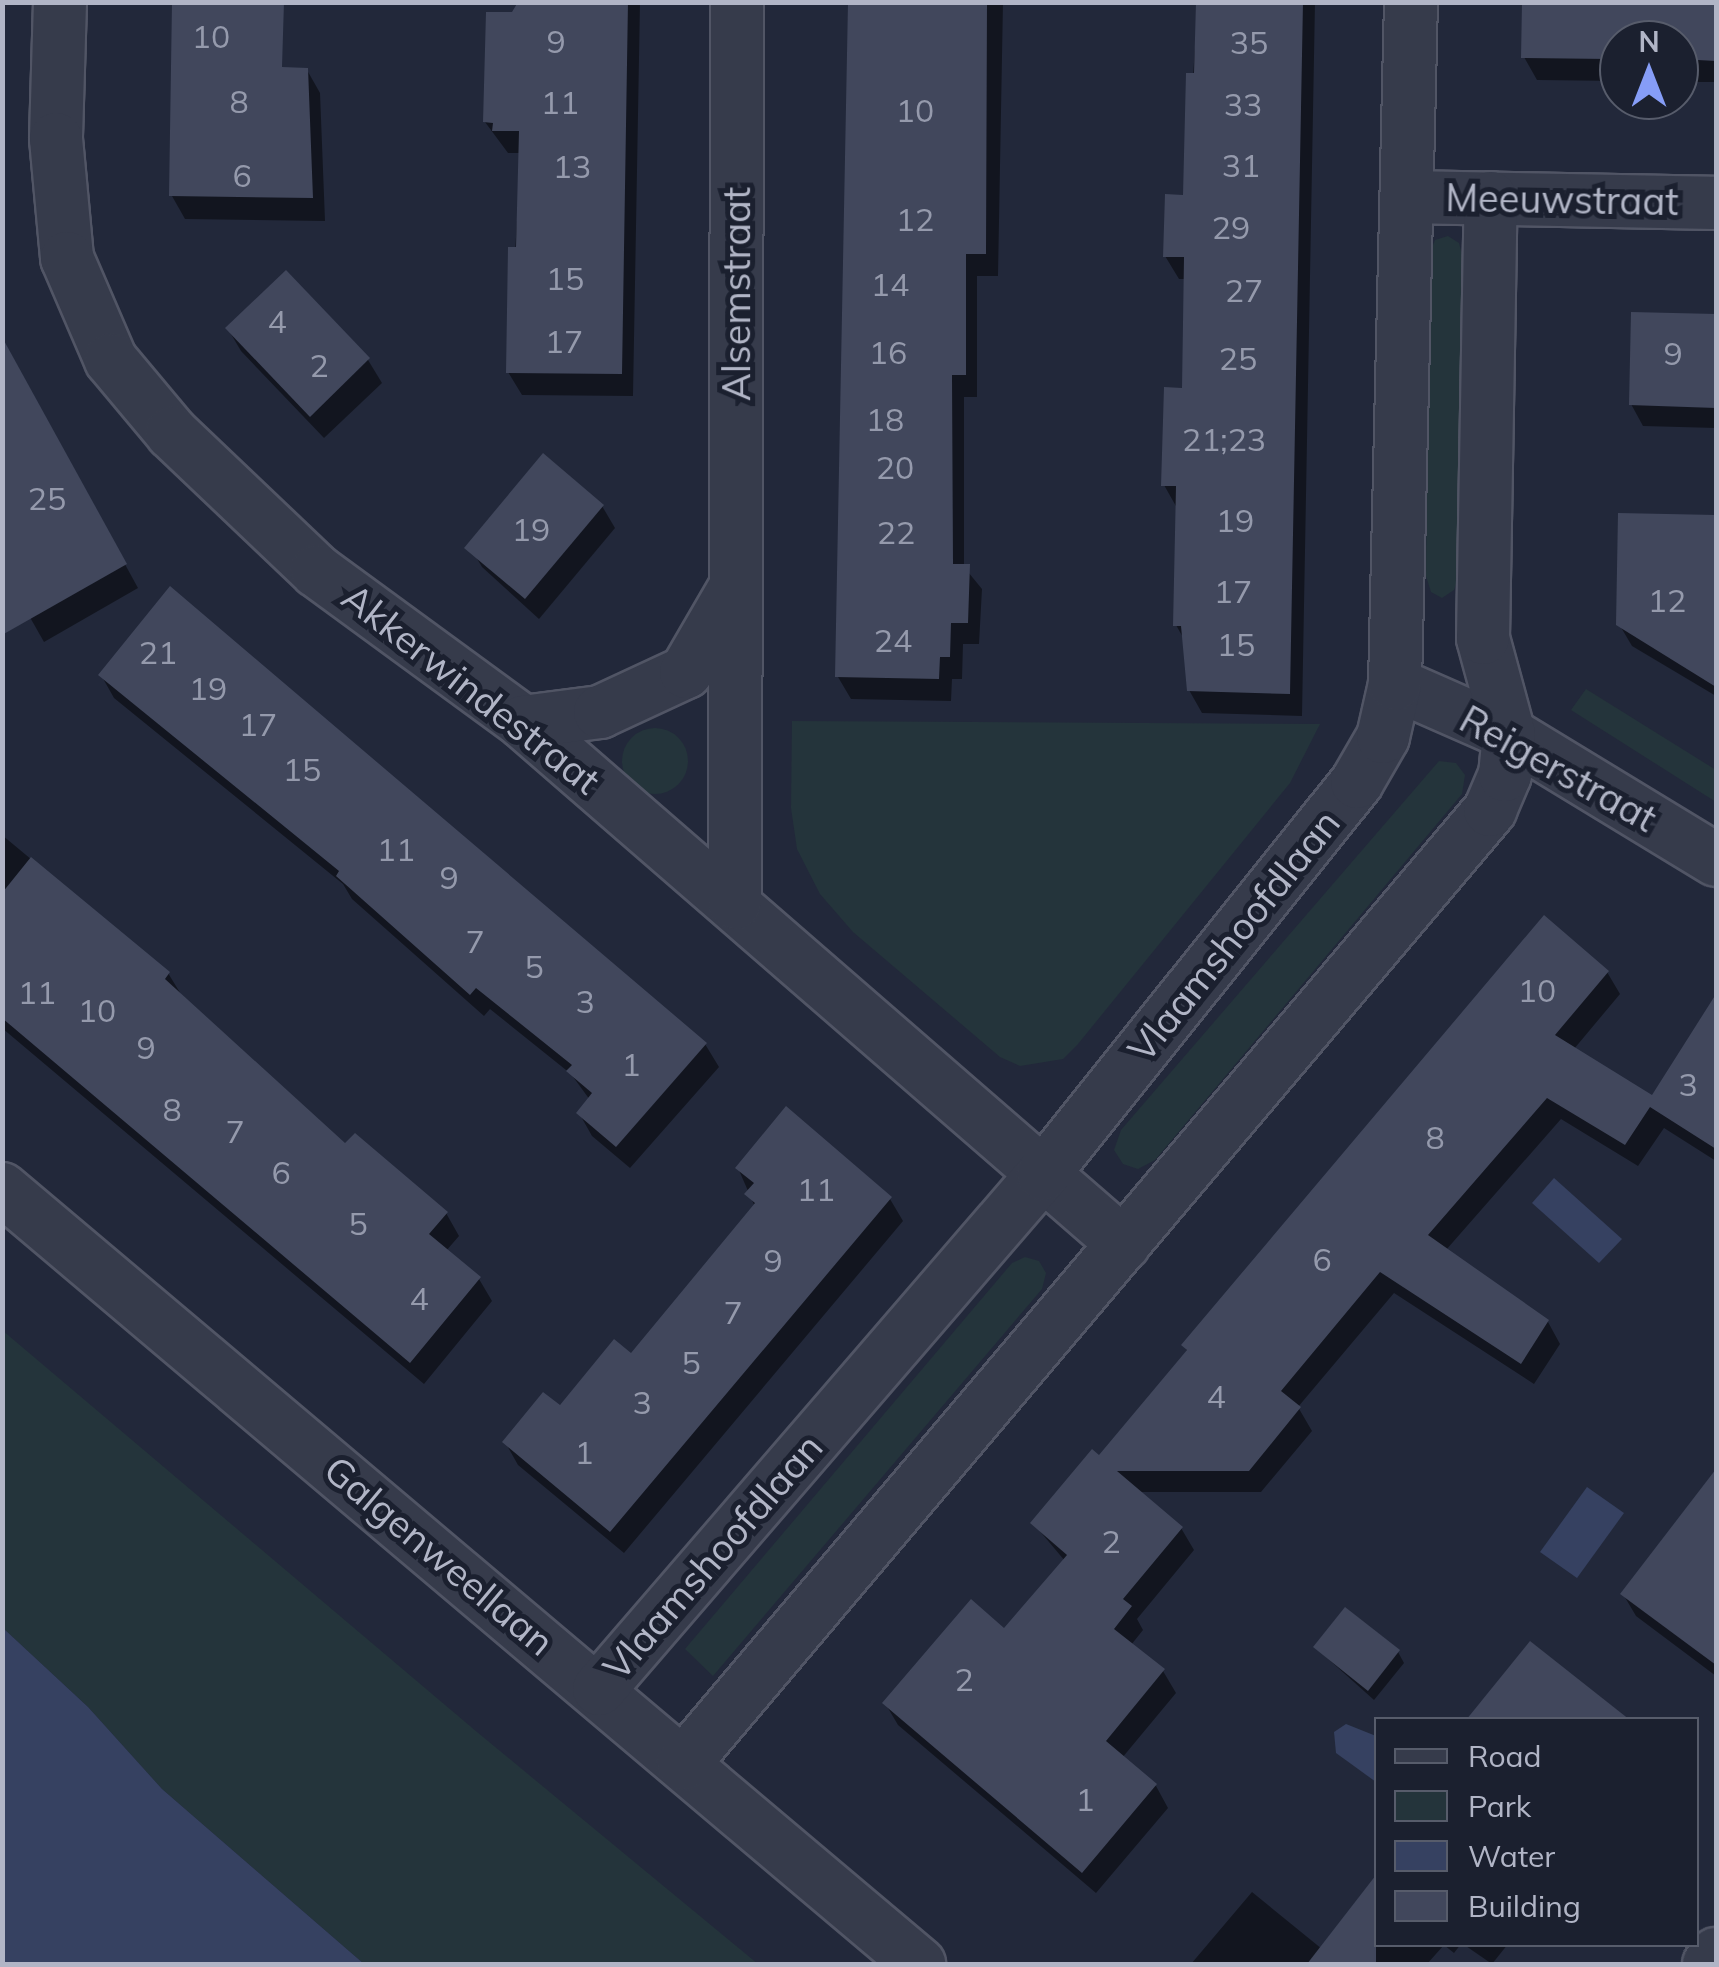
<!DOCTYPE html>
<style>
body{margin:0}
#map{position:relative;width:1719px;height:1967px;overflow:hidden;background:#22283a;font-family:Mulish,sans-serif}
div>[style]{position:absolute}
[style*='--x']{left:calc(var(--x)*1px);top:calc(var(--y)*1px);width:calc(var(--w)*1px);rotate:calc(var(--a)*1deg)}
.green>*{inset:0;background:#24343b}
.round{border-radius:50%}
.water>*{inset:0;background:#364161}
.shadow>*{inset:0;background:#0007}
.building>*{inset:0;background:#41475c}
.roads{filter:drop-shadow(2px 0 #515565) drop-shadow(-2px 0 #515565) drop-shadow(0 2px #515565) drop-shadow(0 -2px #515565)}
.minor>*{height:52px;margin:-26px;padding:0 26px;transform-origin:26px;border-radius:26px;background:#363b4b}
.tertiary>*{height:55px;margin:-27.5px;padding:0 27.5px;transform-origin:27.5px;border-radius:27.5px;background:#363b4b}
span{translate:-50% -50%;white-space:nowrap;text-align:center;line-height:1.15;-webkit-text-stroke:10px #1b202f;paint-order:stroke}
.number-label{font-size:32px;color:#959aac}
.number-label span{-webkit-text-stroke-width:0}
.street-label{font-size:38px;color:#b1b5c6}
.frame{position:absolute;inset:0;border:5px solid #b1b5c6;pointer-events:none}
.legend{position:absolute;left:1374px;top:1717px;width:325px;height:230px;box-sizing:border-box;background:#1b202f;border:2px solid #575c6b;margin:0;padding:12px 18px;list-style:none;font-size:30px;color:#b1b5c6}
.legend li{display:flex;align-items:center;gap:20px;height:50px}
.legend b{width:50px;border:2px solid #575c6b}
.north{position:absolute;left:1599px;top:20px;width:100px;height:100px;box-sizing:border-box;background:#1b202f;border:2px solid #575c6b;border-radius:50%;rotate:0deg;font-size:28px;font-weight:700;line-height:40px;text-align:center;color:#b1b5c6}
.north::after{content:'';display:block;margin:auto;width:35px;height:45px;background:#869df7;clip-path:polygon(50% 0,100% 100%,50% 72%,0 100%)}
</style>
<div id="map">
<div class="green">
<div style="clip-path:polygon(1448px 236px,1459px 243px,1463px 258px,1458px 578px,1454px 590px,1442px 598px,1431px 592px,1426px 576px,1429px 255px,1435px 240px)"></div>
<div style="clip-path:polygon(1586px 689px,1716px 770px,1716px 802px,1571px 710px)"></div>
<div style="clip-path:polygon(792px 721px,1320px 724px,1290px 783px,1078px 1044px,1063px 1059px,1020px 1066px,1000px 1057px,853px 932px,820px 894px,797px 849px,791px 808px)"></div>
<div class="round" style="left:622px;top:728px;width:66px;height:66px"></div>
<div style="clip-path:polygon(1439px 761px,1456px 763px,1465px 775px,1462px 794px,1155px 1160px,1138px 1169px,1123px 1164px,1114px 1150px,1121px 1130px)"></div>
<div style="clip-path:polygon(1025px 1257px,1039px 1261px,1046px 1273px,1042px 1289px,713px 1676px,685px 1649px,1012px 1263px)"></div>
<div style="clip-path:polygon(2px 1330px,477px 1732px,758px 1964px,364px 1964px,162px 1789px,88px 1707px,3px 1628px)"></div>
</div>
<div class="water">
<div style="clip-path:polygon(1554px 1178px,1622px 1239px,1599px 1263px,1532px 1203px)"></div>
<div style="clip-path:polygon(1587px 1487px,1624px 1513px,1577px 1578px,1540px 1552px)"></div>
<div style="clip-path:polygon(3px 1628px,88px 1707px,162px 1789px,364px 1964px,3px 1964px)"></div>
<div style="clip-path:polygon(1346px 1724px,1376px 1736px,1376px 1782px,1336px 1753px,1334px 1732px)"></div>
</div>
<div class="shadow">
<div style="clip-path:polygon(185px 2px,329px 2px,329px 3px,188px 7px)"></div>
<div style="clip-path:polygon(521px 2px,640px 2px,633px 396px,522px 395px,508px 372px,521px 153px,508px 153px,485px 122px)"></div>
<div style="clip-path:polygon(850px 2px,1003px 2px,998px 276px,977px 276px,977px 397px,964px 397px,964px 567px,982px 589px,979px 644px,963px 644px,962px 679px,952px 679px,951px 701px,851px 699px,838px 677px)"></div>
<div style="clip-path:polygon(1198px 2px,1315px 2px,1302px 716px,1202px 713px,1189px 690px,1185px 641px,1176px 625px,1177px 508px,1164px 485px,1184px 390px,1186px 279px,1179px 279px,1165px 256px,1185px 198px)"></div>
<div style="clip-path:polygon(1525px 2px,1716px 2px,1716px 82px,1679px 82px,1679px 40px,1619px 40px,1619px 81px,1537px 80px,1524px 57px)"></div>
<div style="clip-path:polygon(307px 70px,320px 93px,325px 221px,185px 219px,172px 196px)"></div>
<div style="clip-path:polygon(286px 273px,368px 360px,382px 383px,324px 438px,241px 351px,228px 329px)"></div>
<div style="clip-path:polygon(1633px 315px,1716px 317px,1716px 428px,1643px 426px,1631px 404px)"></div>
<div style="clip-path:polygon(2px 340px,138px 588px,44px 642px,2px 568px)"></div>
<div style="clip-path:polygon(602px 506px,615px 528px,539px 619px,482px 567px,469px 545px)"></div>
<div style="clip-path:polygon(1620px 516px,1716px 517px,1716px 696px,1632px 646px,1619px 624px)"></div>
<div style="clip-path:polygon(101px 675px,705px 1044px,719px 1067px,630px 1168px,592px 1136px,579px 1113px,590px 1100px,571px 1074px,490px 1009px,484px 1016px,352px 899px,343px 884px,114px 698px)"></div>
<div style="clip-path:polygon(2px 835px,168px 973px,182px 996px,345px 1147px,446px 1213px,459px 1236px,446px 1251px,479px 1279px,492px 1301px,424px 1384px,2px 1028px)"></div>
<div style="clip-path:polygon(1607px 972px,1620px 994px,1574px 1049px,1653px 1098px,1695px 1032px,1716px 1045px,1716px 1161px,1664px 1128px,1638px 1166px,1561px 1119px,1446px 1250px,1548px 1322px,1560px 1344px,1534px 1384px,1394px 1293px,1298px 1407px,1312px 1431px,1261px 1492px,1139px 1492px,1181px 1528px,1194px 1550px,1137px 1619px,1143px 1630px,1131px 1645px,1163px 1671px,1176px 1693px,1122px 1758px,1156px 1786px,1168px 1808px,1096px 1893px,898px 1725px,885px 1703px,1005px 1631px,1065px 1561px,1033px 1523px,1099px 1459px,1188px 1353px,1184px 1345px)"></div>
<div style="clip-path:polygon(738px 1168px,890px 1199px,903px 1221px,624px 1553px,518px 1465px,505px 1442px,632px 1357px,755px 1207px)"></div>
<div style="clip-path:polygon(1716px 1499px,1716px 1676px,1636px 1616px,1623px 1594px,1679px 1549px)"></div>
<div style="clip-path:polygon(1316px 1648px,1398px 1652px,1404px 1663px,1374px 1700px)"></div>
<div style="clip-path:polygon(1376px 1880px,1376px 1944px,1461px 1944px,1454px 1953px,1444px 1945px,1427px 1964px,1191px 1964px,1252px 1892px,1322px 1949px)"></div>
<div style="clip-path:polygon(1463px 1944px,1508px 1944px,1492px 1964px)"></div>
</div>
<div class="building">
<div style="clip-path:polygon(172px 2px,284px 2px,282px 67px,308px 68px,313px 198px,169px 196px)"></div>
<div style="clip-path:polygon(518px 2px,628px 2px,622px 374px,506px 373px,508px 247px,516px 247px,519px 131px,492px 131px,493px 123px,483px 122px,486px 12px,512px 12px)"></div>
<div style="clip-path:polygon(848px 2px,987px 2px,986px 254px,966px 254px,966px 375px,952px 375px,953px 564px,970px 564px,968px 623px,951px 623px,950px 657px,940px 657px,939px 679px,835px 677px)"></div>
<div style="clip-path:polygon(1196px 2px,1303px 2px,1290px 694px,1187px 691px,1181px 626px,1173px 626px,1176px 486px,1161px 486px,1164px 387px,1182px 388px,1184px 257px,1163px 257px,1165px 194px,1183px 195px,1186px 73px,1194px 73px)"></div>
<div style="clip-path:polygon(1522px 2px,1716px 2px,1716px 61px,1679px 59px,1679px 40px,1619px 40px,1619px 57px,1609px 59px,1521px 58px)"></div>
<div style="clip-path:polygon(286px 270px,370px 358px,310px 417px,225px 328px)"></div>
<div style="clip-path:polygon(1631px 312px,1716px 314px,1716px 408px,1629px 405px)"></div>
<div style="clip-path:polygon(2px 337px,127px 564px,2px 635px)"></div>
<div style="clip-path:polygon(543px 453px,604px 505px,525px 599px,464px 548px)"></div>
<div style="clip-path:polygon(1618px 513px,1716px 515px,1716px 687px,1616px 625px)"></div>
<div style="clip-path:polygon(170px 586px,707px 1043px,616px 1147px,576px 1113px,592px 1093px,566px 1071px,572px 1065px,476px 988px,470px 995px,336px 876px,339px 871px,98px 675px)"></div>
<div style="clip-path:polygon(31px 857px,170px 972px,165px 979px,345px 1143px,355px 1133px,448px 1212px,429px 1234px,481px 1277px,410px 1363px,2px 1018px,2px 893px)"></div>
<div style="clip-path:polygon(1544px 915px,1609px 971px,1555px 1035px,1652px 1095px,1716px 994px,1716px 1149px,1650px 1107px,1625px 1145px,1547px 1098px,1428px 1235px,1549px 1320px,1521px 1364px,1380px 1272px,1281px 1391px,1301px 1407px,1249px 1471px,1117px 1471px,1183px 1527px,1123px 1599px,1132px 1606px,1114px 1629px,1165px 1669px,1106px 1741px,1157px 1784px,1082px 1873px,882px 1703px,971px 1599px,1004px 1628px,1067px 1555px,1030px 1523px,1092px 1449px,1099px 1455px,1187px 1350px,1181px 1345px)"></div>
<div style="clip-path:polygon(786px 1106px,892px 1197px,610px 1532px,502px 1442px,543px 1392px,560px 1405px,614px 1339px,631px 1353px,755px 1203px,744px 1194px,754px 1183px,735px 1168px)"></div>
<div style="clip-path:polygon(1716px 1469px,1716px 1665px,1620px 1594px)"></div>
<div style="clip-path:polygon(1345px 1607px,1400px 1650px,1368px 1691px,1313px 1647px)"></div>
<div style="clip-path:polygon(1530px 1641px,1630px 1720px,1466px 1720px)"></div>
<div style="clip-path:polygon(1376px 1875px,1376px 1964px,1307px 1964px)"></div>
</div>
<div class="roads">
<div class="minor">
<div style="--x:60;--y:2;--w:137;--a:91.7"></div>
<div style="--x:56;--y:139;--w:120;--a:84.7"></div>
<div style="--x:67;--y:258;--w:111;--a:66.7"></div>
<div style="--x:111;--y:360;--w:95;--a:50.1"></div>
<div style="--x:172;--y:433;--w:200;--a:43.6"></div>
<div style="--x:317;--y:571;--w:255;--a:36.2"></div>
<div style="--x:523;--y:722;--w:796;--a:40.98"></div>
<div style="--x:1407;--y:197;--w:309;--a:1.1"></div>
<div style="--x:1395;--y:684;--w:124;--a:23.7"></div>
<div style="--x:1509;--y:734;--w:242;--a:31.3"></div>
<div style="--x:523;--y:722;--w:78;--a:-7.4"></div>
<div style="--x:600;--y:712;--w:95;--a:-24.9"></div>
<div style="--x:686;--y:672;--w:99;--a:-59.8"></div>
<div style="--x:735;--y:903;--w:901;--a:-89.87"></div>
<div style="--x:2;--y:1189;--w:1201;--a:40.2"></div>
<div style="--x:599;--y:1689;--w:680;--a:-49.23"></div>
<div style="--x:1043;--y:1174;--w:502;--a:-51.3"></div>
<div style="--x:1357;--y:782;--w:52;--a:-60"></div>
<div style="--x:1383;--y:737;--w:54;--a:-77.2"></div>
<div style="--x:1395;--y:684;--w:682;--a:-88.66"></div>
<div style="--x:683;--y:1764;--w:1250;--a:-49.77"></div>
<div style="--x:1490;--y:810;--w:38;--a:-67"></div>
<div style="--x:1505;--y:775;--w:41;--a:-84.4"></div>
<div style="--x:1509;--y:734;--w:99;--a:-105.2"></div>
<div style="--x:1483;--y:638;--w:440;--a:-89"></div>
</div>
<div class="tertiary">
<div style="--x:1710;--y:1964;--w:11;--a:-56"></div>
</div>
</div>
<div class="number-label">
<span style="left:211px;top:36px">10</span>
<span style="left:556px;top:41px">9</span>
<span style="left:1249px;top:42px">35</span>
<span style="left:239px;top:101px">8</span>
<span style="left:560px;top:102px">11</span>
<span style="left:1243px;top:104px">33</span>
<span style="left:915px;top:110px">10</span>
<span style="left:1241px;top:165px">31</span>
<span style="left:572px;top:166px">13</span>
<span style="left:242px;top:175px">6</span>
<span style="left:915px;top:219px">12</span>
<span style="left:1231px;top:227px">29</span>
<span style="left:565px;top:278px">15</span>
<span style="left:890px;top:284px">14</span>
<span style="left:1244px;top:290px">27</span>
<span style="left:277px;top:321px">4</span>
<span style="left:564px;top:341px">17</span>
<span style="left:888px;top:352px">16</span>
<span style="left:1673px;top:353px">9</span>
<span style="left:1238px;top:358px">25</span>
<span style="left:319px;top:365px">2</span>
<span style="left:885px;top:419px">18</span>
<span style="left:1224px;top:439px">21;23</span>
<span style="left:895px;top:467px">20</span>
<span style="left:47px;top:498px">25</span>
<span style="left:1235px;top:520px">19</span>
<span style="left:531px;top:529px">19</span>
<span style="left:896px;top:532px">22</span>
<span style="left:1233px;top:591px">17</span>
<span style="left:1667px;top:600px">12</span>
<span style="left:893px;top:640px">24</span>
<span style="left:1236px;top:644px">15</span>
<span style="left:158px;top:652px">21</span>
<span style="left:208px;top:688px">19</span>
<span style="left:258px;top:724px">17</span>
<span style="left:302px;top:769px">15</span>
<span style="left:396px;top:849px">11</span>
<span style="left:449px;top:877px">9</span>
<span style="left:475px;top:941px">7</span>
<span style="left:534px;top:966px">5</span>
<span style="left:1537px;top:990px">10</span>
<span style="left:37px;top:992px">11</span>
<span style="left:585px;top:1001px">3</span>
<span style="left:97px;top:1010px">10</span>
<span style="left:146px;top:1047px">9</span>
<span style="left:631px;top:1064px">1</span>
<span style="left:1688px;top:1084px">3</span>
<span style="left:172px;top:1109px">8</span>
<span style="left:235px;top:1131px">7</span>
<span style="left:1435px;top:1137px">8</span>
<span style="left:281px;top:1172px">6</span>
<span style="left:816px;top:1189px">11</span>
<span style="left:358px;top:1223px">5</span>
<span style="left:1322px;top:1259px">6</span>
<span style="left:773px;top:1260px">9</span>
<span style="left:419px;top:1298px">4</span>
<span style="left:733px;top:1312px">7</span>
<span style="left:691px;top:1362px">5</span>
<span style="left:1216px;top:1396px">4</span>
<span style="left:642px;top:1402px">3</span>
<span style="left:584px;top:1452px">1</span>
<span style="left:1111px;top:1541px">2</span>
<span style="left:964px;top:1679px">2</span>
<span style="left:1085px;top:1799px">1</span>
</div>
<div class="street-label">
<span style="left:1562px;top:200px;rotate:1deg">Meeuwstraat</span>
<span style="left:737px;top:294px;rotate:-90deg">Alsemstraat</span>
<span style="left:471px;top:689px;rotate:38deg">Akkerwindestraat</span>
<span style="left:1558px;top:769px;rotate:29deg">Reigerstraat</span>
<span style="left:1234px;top:936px;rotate:-51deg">Vlaamshoofdlaan</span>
<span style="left:439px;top:1556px;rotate:40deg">Galgenweellaan</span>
<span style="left:713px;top:1557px;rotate:-49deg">Vlaamshoofdlaan</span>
</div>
<div class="frame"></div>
<ul class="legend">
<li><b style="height:12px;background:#363b4b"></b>Road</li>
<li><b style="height:28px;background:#24343b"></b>Park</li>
<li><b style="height:28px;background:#364161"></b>Water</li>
<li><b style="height:28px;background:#41475c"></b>Building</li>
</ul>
<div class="north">N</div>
</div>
